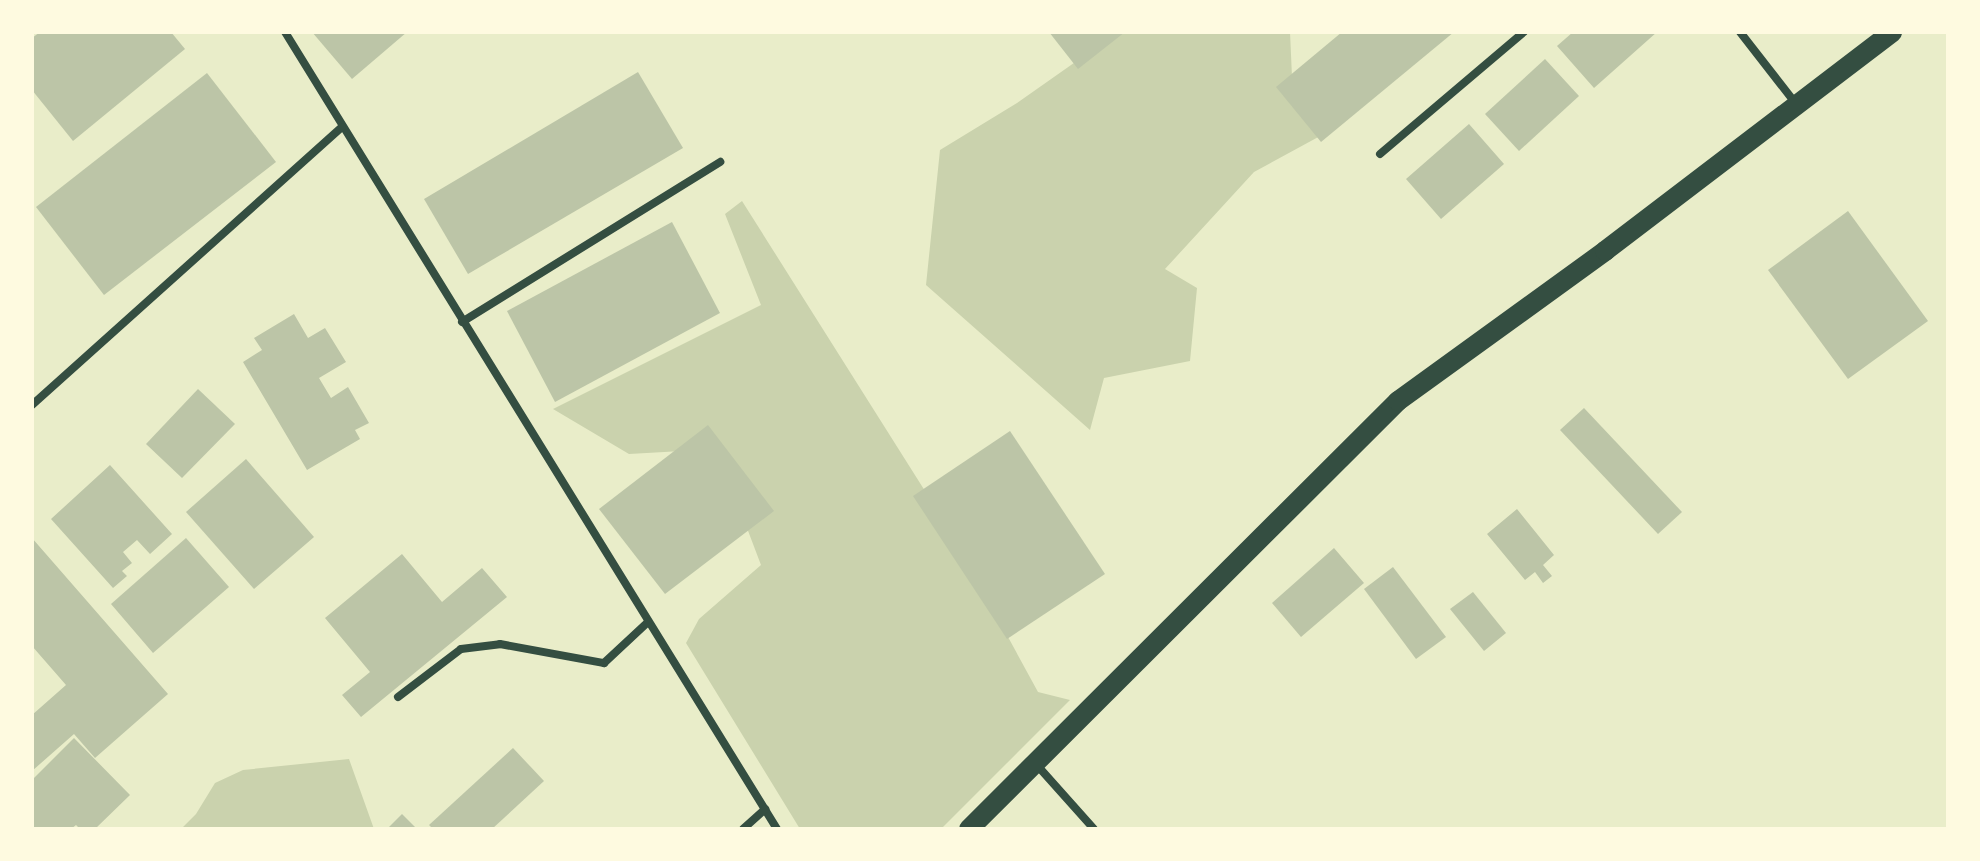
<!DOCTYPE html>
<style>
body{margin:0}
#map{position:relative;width:1980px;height:861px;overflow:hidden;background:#e9edc9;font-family:Helvetica,sans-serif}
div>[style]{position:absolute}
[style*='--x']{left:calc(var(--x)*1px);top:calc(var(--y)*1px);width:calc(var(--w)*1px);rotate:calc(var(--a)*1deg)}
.green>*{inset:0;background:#cad2ad}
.building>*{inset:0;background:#bcc5a7}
.minor>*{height:8px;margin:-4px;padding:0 4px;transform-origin:4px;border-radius:4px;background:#344e41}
.primary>*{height:20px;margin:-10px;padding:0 10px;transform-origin:10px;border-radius:10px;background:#344e41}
span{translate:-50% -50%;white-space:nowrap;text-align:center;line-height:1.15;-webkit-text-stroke:6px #fefae0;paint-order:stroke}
.frame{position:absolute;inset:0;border:34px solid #fefae0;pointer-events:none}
</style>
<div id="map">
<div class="green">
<div style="clip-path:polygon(1118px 32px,1290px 32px,1292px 77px,1333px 129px,1254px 172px,1165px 269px,1197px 288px,1190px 361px,1104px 378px,1090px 430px,926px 285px,940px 150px,1017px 103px)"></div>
<div style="clip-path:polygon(742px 201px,949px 529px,1038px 692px,1070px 700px,941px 829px,800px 829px,686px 643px,699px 619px,761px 565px,717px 449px,629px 454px,553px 409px,761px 305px,725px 214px)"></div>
<div style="clip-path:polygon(349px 759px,374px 829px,181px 829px,196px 814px,215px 783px,243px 770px)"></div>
</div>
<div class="building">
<div style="clip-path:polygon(40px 32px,171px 32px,185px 49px,73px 141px,32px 90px,32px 38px)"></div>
<div style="clip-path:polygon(312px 32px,407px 32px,352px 79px)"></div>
<div style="clip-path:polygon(1049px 32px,1125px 32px,1078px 69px)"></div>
<div style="clip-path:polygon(1342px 32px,1454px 32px,1321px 142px,1276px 87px)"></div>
<div style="clip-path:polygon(1573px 32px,1657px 32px,1594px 88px,1557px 46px)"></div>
<div style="clip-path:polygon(1545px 59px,1579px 96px,1519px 151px,1485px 114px)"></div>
<div style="clip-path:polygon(638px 72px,683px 148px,468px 274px,424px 199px)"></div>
<div style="clip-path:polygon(207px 73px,276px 162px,104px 295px,36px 207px)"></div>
<div style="clip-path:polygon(1469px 124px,1504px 164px,1441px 219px,1406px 179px)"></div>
<div style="clip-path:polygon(1848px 211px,1928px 321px,1848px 379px,1768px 270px)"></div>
<div style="clip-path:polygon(672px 222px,720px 313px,555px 402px,507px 311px)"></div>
<div style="clip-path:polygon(294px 314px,308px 338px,325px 328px,346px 362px,319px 378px,331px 398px,348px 387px,369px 423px,355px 430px,360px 439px,307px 470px,243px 362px,262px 350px,254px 338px)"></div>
<div style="clip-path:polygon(198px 389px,235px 424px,182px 478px,146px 444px)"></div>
<div style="clip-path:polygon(1584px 408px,1682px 512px,1658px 534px,1560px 430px)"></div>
<div style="clip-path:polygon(708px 425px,774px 511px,665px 594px,599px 509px)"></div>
<div style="clip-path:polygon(1010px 431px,1105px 574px,1007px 639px,913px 496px)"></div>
<div style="clip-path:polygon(246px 459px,314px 537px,254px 589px,186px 512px)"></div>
<div style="clip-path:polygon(110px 465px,172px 534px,150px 554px,137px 540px,123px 552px,132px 563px,122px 571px,127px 576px,113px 588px,51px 519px)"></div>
<div style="clip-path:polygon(1517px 509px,1554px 555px,1543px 565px,1552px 576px,1543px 583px,1535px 572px,1525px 580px,1487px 534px)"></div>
<div style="clip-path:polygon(32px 538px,168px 694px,95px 758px,74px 734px,32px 771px,32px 715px,66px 685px,32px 646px)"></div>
<div style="clip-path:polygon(186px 538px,229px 587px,153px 653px,111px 604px)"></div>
<div style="clip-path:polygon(1334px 548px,1364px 583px,1301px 637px,1272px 603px)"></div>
<div style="clip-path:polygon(402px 554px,442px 602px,482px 568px,507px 597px,361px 717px,342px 695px,370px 672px,325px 618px)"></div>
<div style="clip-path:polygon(1393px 567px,1446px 637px,1416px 659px,1364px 589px)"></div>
<div style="clip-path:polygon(1473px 592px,1506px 633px,1484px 651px,1450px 609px)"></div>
<div style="clip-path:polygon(74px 738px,130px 795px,95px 829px,80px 829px,76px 825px,71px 829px,32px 829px,32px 780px)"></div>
<div style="clip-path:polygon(513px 748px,544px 781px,492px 829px,433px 829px,429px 825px)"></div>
<div style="clip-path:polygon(402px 814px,417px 829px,387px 829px)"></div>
</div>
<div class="minor">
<div style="--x:285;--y:32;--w:937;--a:58.31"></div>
<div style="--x:1740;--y:32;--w:91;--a:52.1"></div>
<div style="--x:1380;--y:154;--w:189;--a:-40.3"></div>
<div style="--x:462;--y:322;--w:304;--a:-31.8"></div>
<div style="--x:32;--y:405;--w:416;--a:-41.9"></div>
<div style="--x:398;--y:697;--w:79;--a:-37.3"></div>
<div style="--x:461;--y:649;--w:39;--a:-7"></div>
<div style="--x:500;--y:644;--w:106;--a:10.4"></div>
<div style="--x:604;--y:663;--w:60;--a:-43"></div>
<div style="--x:1036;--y:764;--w:87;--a:48.3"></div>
<div style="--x:743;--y:829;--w:30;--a:-42"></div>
</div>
<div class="primary">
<div style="--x:969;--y:829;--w:606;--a:-44.93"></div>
<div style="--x:1398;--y:401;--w:256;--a:-35.9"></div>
<div style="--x:1605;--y:251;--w:361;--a:-37.3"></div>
</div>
<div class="frame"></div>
</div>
